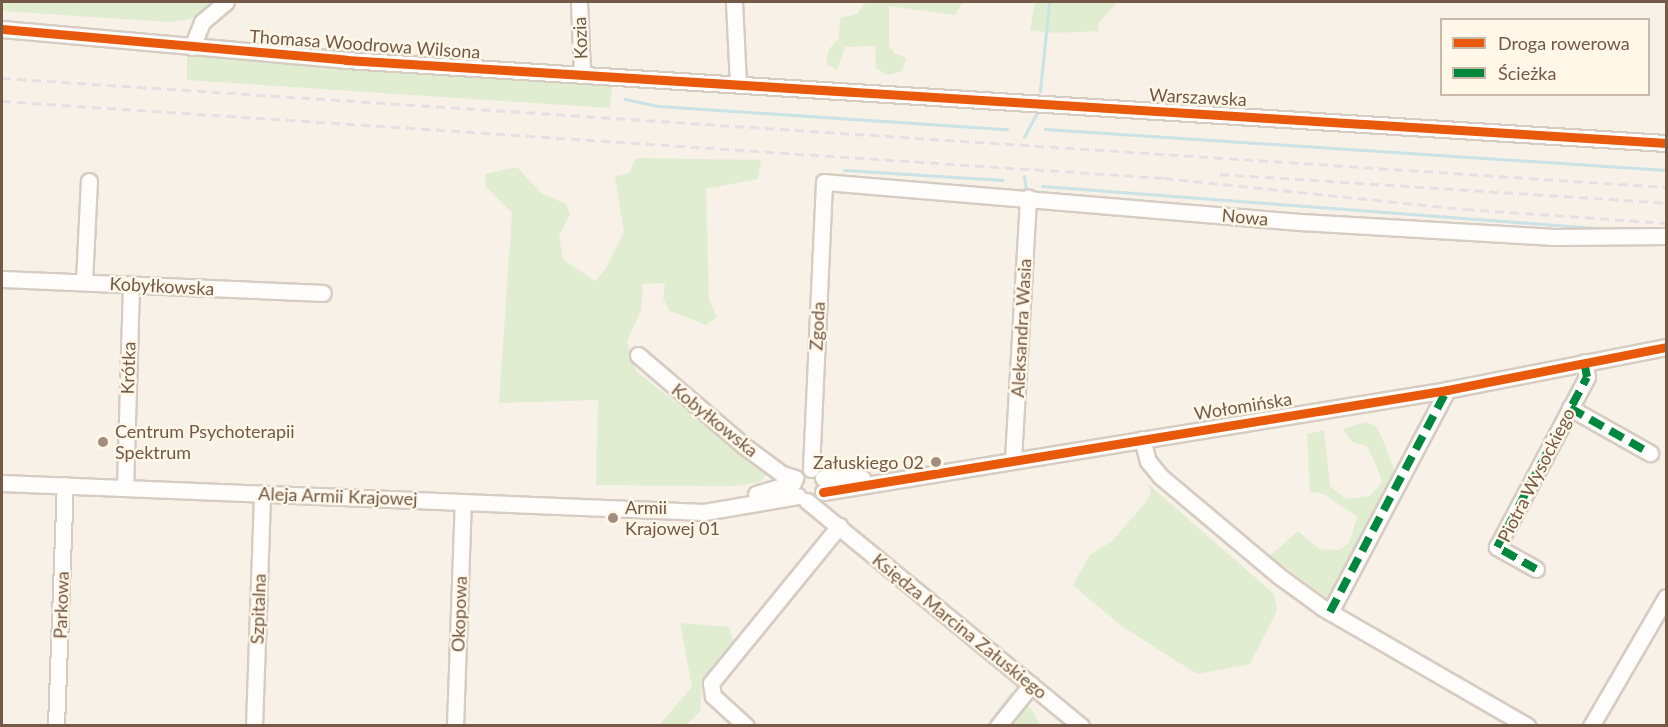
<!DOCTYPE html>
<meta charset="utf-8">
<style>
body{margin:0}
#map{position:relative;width:1668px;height:727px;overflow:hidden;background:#f7f1e7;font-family:Lato,sans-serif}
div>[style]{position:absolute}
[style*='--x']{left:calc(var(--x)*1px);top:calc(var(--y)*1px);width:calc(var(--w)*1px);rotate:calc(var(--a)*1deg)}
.green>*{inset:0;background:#e1edd1}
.stream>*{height:3px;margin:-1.5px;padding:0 1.5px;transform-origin:1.5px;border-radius:1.5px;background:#c9e3e6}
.roads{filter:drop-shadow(2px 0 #d6ccc2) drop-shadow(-2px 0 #d6ccc2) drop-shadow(0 2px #d6ccc2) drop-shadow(0 -2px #d6ccc2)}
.minor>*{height:15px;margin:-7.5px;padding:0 7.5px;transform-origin:7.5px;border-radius:7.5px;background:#fefdfb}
.rail>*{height:3px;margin-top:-1.5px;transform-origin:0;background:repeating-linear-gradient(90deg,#e4e1e4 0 9px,transparent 0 15px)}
.quiet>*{height:8px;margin-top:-4px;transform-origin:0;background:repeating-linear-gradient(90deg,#00873e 0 15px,transparent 0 23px)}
.cycleway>*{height:9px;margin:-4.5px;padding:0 4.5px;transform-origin:4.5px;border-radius:4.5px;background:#e8590c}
.dots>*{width:16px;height:16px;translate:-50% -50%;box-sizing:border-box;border:3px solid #fff7e8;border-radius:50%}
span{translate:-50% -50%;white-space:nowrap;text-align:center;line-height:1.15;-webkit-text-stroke:4.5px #fff7e8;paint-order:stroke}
.street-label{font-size:18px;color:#745947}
.poi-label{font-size:18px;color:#745947}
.left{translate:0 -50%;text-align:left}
.right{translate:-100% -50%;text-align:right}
.frame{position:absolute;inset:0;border:3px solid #745947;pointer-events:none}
.legend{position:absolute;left:1440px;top:18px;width:210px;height:78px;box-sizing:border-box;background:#fff7e8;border:2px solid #c7b8a8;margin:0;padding:8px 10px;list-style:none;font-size:18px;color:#745947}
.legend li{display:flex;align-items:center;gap:12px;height:30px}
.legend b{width:30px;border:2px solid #c7b8a8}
</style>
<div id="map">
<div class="green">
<div style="clip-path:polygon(2px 2px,211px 2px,191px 19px,169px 22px,2px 11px)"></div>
<div style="clip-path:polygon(866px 2px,963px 2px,955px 15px,889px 6px,889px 45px,894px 53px,906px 58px,902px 71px,887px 75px,876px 68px,875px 46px,845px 47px,837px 70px,826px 64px,829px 49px,839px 38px,840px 18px,857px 14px)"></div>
<div style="clip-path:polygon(1035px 2px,1117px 2px,1098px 24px,1099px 31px,1054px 33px,1030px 30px)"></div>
<div style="clip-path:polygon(187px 52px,612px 81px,610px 108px,187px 80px)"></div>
<div style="clip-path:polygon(636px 158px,761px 160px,758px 179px,706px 189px,709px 300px,717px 317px,706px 325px,670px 311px,663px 299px,665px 283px,643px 284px,641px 310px,627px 341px,636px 371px,767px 474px,760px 482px,735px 486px,596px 485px,598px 400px,499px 403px,512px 213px,486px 187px,485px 174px,517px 167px,542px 194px,566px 204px,570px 214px,559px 236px,563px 259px,595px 281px,606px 268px,624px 232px,615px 176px,629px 173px)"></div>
<div style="clip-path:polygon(1366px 422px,1378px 428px,1396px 474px,1327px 598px,1270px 556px,1298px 531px,1319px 549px,1339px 550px,1349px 543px,1357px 517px,1324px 494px,1310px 492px,1307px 434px,1324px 430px,1330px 486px,1346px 499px,1370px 496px,1382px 482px,1377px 467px,1367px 446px,1352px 442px,1343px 429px)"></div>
<div style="clip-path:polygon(1147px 483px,1274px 594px,1277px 611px,1250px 664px,1197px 674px,1120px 625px,1073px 585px,1090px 555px,1112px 541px,1145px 503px,1151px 493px)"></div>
<div style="clip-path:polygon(680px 623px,729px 627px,734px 645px,702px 684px,700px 712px,686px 725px,658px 726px,692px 687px)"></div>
<div style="clip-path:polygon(1011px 692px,1032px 710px,1040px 725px,986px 726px)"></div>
</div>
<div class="stream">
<div style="--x:1040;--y:91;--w:89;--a:-84.2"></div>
<div style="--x:625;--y:99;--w:34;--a:12"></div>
<div style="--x:658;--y:106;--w:350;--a:3.8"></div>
<div style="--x:1045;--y:129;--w:622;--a:3.78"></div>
<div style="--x:1024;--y:137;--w:26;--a:-62"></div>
<div style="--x:844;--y:170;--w:159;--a:3.6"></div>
<div style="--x:1024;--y:176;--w:15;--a:82"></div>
<div style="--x:1042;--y:186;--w:555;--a:4.34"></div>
</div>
<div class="roads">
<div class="minor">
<div style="--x:579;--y:2;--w:72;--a:87.6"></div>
<div style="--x:734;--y:2;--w:82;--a:87.2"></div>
<div style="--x:2;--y:29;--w:345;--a:5.1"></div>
<div style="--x:346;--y:60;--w:1323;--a:3.6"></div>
<div style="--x:192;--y:47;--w:27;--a:-68"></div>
<div style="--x:202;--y:22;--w:31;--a:-40"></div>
<div style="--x:2;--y:279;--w:321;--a:2.5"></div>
<div style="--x:84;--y:282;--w:101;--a:-87.2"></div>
<div style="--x:638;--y:355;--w:138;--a:40.6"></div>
<div style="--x:743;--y:445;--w:49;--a:36.6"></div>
<div style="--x:782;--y:474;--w:14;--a:17"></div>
<div style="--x:1570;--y:408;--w:92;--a:29.4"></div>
<div style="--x:1142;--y:439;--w:23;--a:75"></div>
<div style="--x:1148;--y:461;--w:19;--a:51"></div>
<div style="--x:1160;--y:476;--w:155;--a:40"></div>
<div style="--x:1279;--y:576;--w:54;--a:36"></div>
<div style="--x:1323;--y:608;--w:236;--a:30"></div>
<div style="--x:1013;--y:459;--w:262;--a:-86.7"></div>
<div style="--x:811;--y:469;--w:287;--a:-87.4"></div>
<div style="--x:824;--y:182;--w:479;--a:4.8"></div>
<div style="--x:1301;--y:222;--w:250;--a:3.4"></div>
<div style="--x:1551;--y:237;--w:115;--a:-0.5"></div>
<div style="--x:823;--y:478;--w:39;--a:0"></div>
<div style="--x:2;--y:483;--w:703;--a:2.37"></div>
<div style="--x:704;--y:512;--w:95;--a:-9.7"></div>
<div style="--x:125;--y:488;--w:204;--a:-88.3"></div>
<div style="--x:823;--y:492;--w:632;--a:-9.28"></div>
<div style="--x:1447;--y:390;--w:223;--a:-11.1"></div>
<div style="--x:756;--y:494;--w:39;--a:-17"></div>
<div style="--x:807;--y:501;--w:355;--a:39.4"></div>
<div style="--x:1536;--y:569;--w:45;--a:-150.6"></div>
<div style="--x:1497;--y:547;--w:192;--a:-62.1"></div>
<div style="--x:1587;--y:377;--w:15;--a:-101"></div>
<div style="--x:1330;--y:612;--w:251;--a:-62.2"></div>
<div style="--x:56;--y:726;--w:241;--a:-87.9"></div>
<div style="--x:254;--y:726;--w:233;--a:-88"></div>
<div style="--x:455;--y:726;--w:224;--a:-88"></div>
<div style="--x:746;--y:726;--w:45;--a:-137.7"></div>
<div style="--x:713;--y:696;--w:13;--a:-99"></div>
<div style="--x:711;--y:683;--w:203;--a:-50.8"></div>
<div style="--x:998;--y:726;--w:53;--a:-51.2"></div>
<div style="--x:1591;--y:726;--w:149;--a:-59.8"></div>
</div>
</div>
<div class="rail">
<div style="--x:2;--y:78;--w:1668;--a:3.75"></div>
<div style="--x:2;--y:101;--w:1165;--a:3.79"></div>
<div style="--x:1164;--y:178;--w:303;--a:5.9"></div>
<div style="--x:1465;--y:209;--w:201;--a:4"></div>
<div style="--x:1220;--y:174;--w:447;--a:3.7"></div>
</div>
<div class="quiet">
<div style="--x:1570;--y:408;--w:92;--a:29.4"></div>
<div style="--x:1536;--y:569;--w:45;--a:-150.6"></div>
<div style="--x:1497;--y:547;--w:192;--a:-62.1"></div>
<div style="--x:1587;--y:377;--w:15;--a:-101"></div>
<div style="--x:1330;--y:612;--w:251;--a:-62.2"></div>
</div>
<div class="cycleway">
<div style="--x:2;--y:29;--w:345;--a:5.1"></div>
<div style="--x:346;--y:60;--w:1323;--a:3.6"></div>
<div style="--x:823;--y:492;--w:632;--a:-9.28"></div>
<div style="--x:1447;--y:390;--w:223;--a:-11.1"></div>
</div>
<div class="dots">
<div style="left:103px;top:442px;background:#a28e7f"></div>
<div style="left:936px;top:462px;background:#a28e7f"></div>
<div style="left:613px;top:518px;background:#a28e7f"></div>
</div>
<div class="street-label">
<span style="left:580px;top:38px;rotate:-92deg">Kozia</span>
<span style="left:365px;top:44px;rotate:4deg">Thomasa Woodrowa Wilsona</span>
<span style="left:1198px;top:97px;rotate:3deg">Warszawska</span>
<span style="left:1245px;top:217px;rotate:5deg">Nowa</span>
<span style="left:162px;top:286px;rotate:3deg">Kobyłkowska</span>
<span style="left:817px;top:326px;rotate:-87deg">Zgoda</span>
<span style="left:1021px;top:328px;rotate:-87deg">Aleksandra Wasia</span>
<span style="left:128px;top:368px;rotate:-88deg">Krótka</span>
<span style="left:1243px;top:406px;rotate:-9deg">Wołomińska</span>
<span style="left:715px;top:420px;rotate:39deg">Kobyłkowska</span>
<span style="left:1536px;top:475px;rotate:-63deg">Piotra Wysockiego</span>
<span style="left:338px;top:496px;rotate:2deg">Aleja Armii Krajowej</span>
<span style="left:61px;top:605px;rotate:-88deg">Parkowa</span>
<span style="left:258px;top:609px;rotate:-88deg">Szpitalna</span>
<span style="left:459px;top:614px;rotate:-88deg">Okopowa</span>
<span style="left:960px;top:626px;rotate:39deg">Księdza Marcina Załuskiego</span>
</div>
<div class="poi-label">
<span class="left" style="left:115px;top:442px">Centrum Psychoterapii<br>Spektrum</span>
<span class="right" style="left:924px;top:462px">Załuskiego 02</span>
<span class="left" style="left:625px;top:518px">Armii<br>Krajowej 01</span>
</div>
<div class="frame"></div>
<ul class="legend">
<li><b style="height:8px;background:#e8590c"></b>Droga rowerowa</li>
<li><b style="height:8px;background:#00873e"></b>Ścieżka</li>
</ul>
</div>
